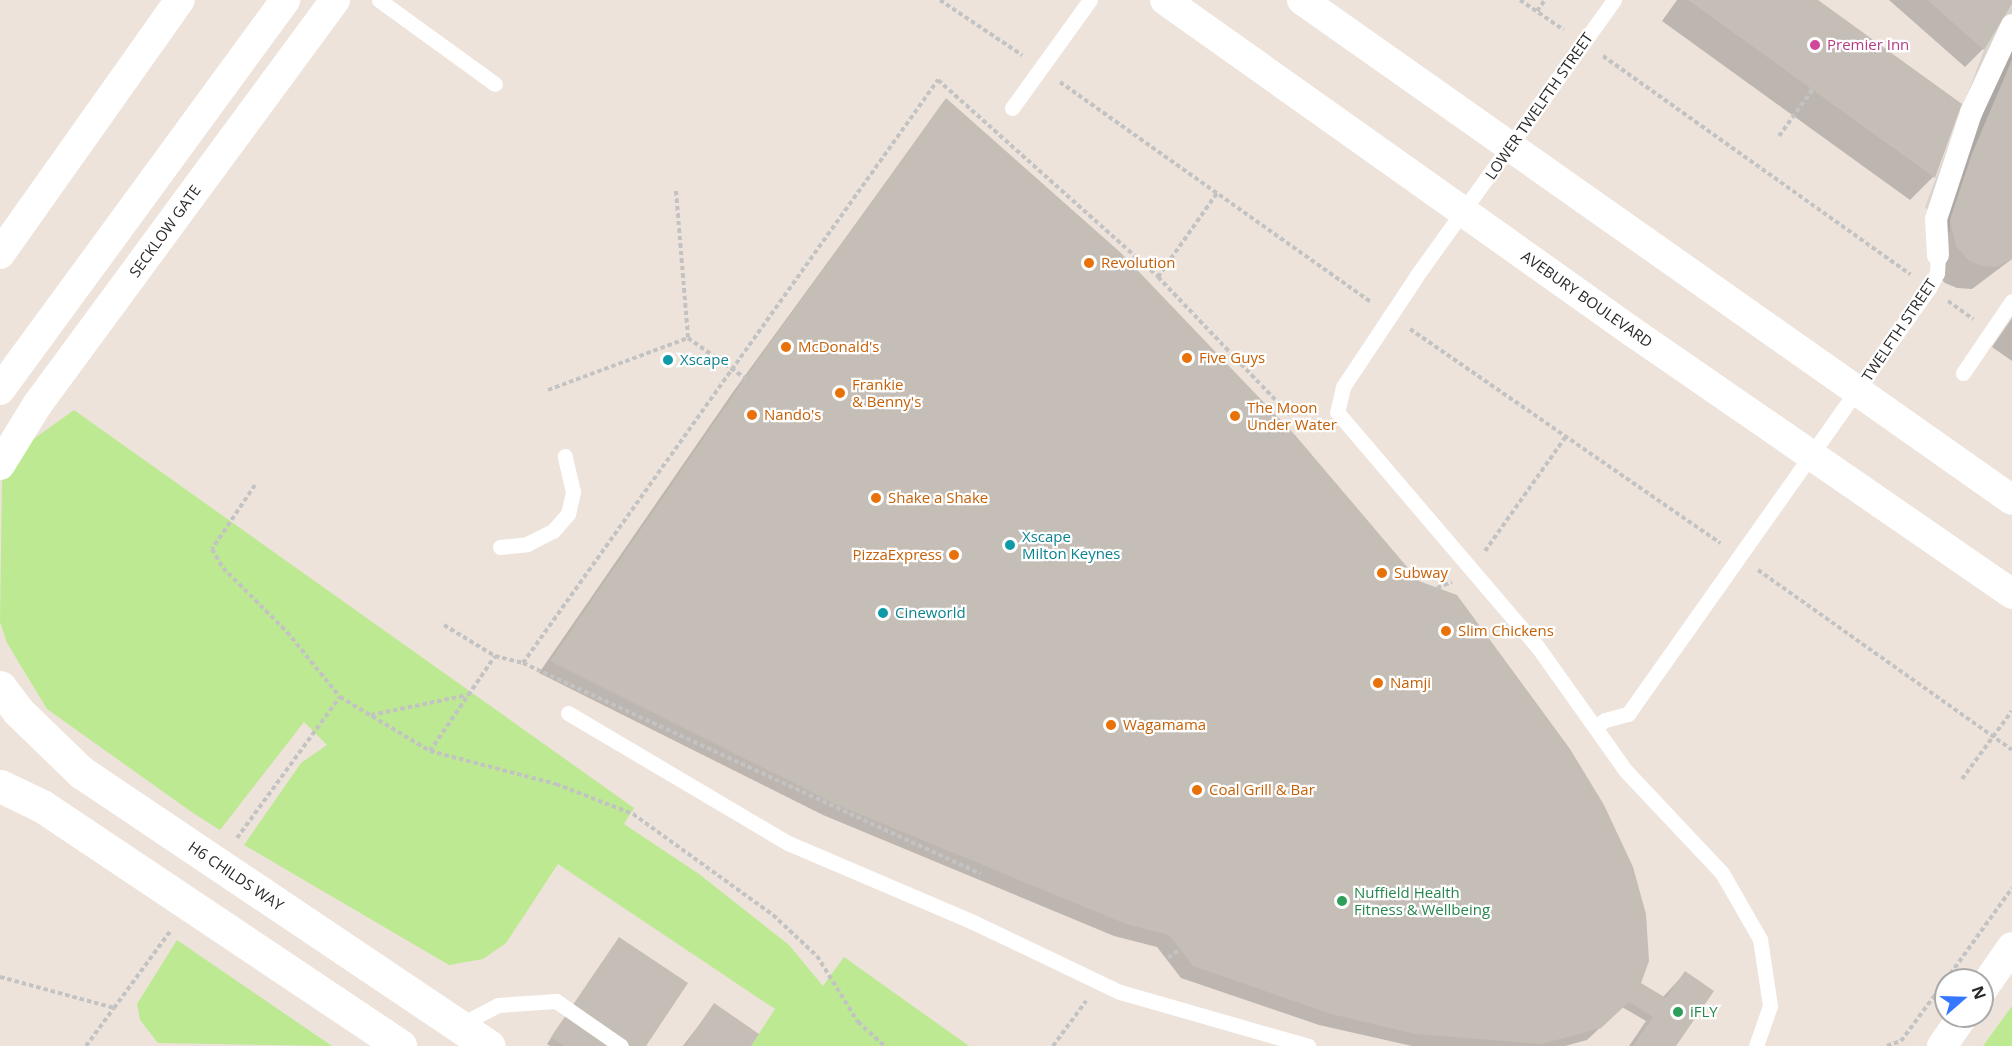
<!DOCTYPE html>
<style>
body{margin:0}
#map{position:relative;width:2012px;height:1046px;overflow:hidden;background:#ede3db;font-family:"Open Sans",sans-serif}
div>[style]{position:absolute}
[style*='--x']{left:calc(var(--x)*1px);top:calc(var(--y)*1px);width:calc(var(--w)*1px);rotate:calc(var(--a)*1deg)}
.green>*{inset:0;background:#bce992}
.plaza>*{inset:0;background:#d9d3ce}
.shadow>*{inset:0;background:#0003}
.building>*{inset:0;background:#c5beb6}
.path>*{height:4px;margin-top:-2px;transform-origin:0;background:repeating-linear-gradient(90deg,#c3c3c3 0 4.5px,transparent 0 7.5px)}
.service>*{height:15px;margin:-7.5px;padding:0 7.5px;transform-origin:7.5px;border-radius:7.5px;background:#fff}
.pedestrian>*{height:22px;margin:-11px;padding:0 11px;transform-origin:11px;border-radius:11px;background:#fff}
.minor>*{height:30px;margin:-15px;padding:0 15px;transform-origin:15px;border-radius:15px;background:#fff}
.tertiary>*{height:33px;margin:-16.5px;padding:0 16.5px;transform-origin:16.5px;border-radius:16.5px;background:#fff}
.dots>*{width:16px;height:16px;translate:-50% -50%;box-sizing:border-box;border:3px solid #fff;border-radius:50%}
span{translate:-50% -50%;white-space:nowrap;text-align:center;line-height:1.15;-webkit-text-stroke:4.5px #fff;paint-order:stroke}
.hotel-label{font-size:15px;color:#b23c85}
.left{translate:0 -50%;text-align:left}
.street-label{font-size:15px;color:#2a2a2a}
.food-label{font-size:15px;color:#c56008}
.right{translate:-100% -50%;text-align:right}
.culture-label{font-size:15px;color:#0d838f}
.leisure-label{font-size:15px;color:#27864d}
.north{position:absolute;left:1934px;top:968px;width:60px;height:60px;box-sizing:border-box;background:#fff;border:2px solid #aaa;border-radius:50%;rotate:70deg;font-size:16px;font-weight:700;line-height:24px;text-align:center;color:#2a2a2a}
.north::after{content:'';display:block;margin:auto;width:21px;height:27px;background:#3677ff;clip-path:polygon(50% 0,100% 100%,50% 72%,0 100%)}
</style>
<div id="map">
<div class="green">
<div style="clip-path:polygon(74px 410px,634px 808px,624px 824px,699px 874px,789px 945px,823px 986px,844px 957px,969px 1046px,751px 1046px,775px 1009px,558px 864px,506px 943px,483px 959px,449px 965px,244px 845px,301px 763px,327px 745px,304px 722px,220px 830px,193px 813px,47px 709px,7px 643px,0 622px,2px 481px,21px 448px)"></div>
<div style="clip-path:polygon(177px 940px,332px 1046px,158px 1043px,140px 1020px,137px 1004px)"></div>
<div style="clip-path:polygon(2012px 1006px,2012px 1046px,1983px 1046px)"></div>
</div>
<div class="plaza">
<div style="clip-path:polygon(2012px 4px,2012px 60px,1972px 154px,1950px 220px,1950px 233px,1925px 207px,1984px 50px)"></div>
</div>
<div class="shadow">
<div style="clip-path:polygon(1677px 0,1816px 0,1960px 104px,1933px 177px,1910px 200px,1662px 21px)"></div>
<div style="clip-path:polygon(1889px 0,2012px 0,2012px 1px,1983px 49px,1965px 67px)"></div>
<div style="clip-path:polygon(2012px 43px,2012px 259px,1972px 289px,1957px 288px,1945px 283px,1933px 270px,1928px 245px)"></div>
<div style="clip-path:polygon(946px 100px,1632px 993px,1662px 998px,1685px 973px,1674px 1046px,1629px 1046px,1646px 1021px,1622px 1007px,1587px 1040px,1565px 1046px,1412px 1046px,1319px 1025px,1181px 978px,1157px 947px,1114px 936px,823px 815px,539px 673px,733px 392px)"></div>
<div style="clip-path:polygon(2012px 318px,2012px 361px,1992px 347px)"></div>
<div style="clip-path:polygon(619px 939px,644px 1046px,550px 1046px,547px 1044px)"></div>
<div style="clip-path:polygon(714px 1005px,749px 1046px,683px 1046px)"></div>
</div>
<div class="building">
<div style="clip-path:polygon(1688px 0,1818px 0,1962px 104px,1935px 178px)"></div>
<div style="clip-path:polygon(1927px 0,2012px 0,2012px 4px,1984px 50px)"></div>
<div style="clip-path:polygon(2012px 60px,2012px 259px,1997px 267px,1981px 266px,1968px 260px,1956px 246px,1950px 220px,1972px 154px)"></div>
<div style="clip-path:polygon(946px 98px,1121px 253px,1295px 435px,1419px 581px,1457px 595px,1570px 749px,1604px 805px,1633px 867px,1646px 914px,1649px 961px,1641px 983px,1666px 998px,1685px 971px,1714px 991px,1676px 1046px,1633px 1046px,1653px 1017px,1629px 1002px,1601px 1028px,1541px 1044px,1415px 1034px,1331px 1014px,1193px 966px,1169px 935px,1126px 924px,835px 804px,550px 661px,745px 378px)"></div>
<div style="clip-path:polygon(619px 937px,688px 983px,646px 1046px,564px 1046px,551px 1037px)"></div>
<div style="clip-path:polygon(714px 1003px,759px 1034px,751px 1046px,685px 1046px)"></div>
</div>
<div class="path">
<div style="--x:940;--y:0;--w:99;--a:33.9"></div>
<div style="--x:1520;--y:0;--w:53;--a:34.3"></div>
<div style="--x:1537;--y:11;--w:14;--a:-54"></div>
<div style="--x:1603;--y:56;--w:377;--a:35.4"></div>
<div style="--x:1060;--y:82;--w:382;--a:35.3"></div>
<div style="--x:1779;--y:136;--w:57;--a:-54.3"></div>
<div style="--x:676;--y:191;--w:147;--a:85.3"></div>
<div style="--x:1158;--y:277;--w:103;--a:-54.9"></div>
<div style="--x:1948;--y:301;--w:31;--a:36"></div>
<div style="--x:1410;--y:329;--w:377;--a:34.6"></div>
<div style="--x:548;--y:390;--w:149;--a:-20.4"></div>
<div style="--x:688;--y:338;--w:70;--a:35.1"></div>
<div style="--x:255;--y:485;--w:77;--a:123.9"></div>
<div style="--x:212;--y:549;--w:22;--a:60"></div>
<div style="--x:223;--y:568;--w:91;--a:45"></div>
<div style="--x:287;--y:632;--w:84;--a:50.8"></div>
<div style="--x:1485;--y:551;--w:141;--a:-54.8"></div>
<div style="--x:1758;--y:570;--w:311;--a:35.3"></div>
<div style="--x:1437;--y:588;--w:16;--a:-22"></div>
<div style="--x:444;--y:625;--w:60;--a:31.3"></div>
<div style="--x:495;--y:656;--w:29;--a:14"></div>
<div style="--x:523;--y:663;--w:504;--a:24.74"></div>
<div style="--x:523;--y:663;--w:716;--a:-54.56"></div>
<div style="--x:938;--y:80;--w:295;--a:41.8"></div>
<div style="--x:1158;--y:277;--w:191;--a:46.3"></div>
<div style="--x:371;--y:715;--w:99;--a:-11.7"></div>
<div style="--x:430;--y:751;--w:115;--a:-55.6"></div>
<div style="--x:1962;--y:779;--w:84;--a:-53.7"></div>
<div style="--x:237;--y:838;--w:175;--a:-53.9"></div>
<div style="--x:340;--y:697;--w:105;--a:31"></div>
<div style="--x:430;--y:751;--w:130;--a:14.7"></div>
<div style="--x:556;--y:784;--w:83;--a:21.3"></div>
<div style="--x:633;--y:814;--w:173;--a:35.8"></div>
<div style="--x:773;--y:915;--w:60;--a:43"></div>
<div style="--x:817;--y:956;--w:78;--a:58.2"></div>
<div style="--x:858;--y:1022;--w:36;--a:42"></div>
<div style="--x:1168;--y:958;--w:15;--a:-37"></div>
<div style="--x:0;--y:977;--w:118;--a:15.2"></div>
<div style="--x:114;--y:1008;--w:97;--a:-53.8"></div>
<div style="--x:1946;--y:980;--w:113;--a:-54.3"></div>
<div style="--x:86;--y:1046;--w:47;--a:-53.6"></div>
<div style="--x:1053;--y:1046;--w:56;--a:-53.7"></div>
<div style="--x:1887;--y:1046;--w:15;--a:-20"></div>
<div style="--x:1901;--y:1041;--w:76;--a:-53.6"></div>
</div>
<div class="service">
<div style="--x:379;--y:0;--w:143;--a:35.9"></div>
<div style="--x:1614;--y:0;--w:340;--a:125.6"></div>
<div style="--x:1416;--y:277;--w:132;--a:123.6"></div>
<div style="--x:1343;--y:387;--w:26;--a:103"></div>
<div style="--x:1337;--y:412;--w:308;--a:49.5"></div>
<div style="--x:1537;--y:646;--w:152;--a:54.6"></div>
<div style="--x:1625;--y:770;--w:141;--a:46.7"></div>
<div style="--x:1722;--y:873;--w:76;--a:60.1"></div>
<div style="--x:1760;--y:939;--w:68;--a:81.5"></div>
<div style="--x:1770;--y:1006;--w:42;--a:109.3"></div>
<div style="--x:1012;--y:108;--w:133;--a:-54.2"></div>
<div style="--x:1963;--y:373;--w:87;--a:-55.8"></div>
<div style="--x:500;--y:547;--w:27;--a:-6"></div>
<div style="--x:527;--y:544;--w:29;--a:-27"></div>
<div style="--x:553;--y:531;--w:23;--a:-49"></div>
<div style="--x:568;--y:514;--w:23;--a:-77"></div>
<div style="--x:573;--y:492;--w:37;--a:-103"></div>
<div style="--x:568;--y:713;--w:256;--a:30.6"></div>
<div style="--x:788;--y:843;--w:201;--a:23.1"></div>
<div style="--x:973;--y:922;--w:163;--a:25.5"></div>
<div style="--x:1120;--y:992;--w:196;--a:16"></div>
<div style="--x:1595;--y:727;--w:12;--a:-35"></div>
<div style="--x:1605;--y:720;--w:24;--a:-15"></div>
<div style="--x:1628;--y:714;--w:522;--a:-54.76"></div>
<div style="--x:1929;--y:288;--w:17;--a:-62"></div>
<div style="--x:1937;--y:273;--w:18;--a:-87"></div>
<div style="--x:458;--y:1026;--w:45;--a:-27.7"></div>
<div style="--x:498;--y:1005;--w:58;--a:-3.9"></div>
<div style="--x:556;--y:1001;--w:79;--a:34.7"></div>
</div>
<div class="pedestrian">
<div style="--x:1938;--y:255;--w:36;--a:-93"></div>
<div style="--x:1936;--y:219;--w:112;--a:-71.7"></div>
<div style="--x:1971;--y:113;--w:97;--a:-65"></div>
</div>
<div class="minor">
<div style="--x:1165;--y:0;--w:579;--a:35.37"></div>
<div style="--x:1637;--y:335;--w:456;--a:34.6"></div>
<div style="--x:1302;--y:0;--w:868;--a:35.15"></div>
<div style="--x:0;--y:254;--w:311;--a:-54.7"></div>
<div style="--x:0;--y:390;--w:483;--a:-53.8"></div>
<div style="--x:0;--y:465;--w:70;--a:-58.3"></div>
<div style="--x:37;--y:405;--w:503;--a:-53.65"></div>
<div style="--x:1982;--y:990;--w:52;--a:-55.1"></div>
<div style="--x:1942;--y:1046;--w:37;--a:-55"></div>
</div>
<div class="tertiary">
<div style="--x:0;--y:687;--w:30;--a:53"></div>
<div style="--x:18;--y:711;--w:88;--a:44.1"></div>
<div style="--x:81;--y:772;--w:491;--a:33.9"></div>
<div style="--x:0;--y:786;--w:47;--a:25.5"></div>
<div style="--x:42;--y:806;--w:431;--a:33.8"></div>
</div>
<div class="dots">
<div style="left:1815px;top:45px;background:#d1479c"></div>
<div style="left:1089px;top:263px;background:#e8710a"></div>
<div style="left:786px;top:347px;background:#e8710a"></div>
<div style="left:1187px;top:358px;background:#e8710a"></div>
<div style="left:668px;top:360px;background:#0f9aa8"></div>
<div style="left:840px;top:393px;background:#e8710a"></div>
<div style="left:752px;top:415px;background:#e8710a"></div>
<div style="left:1235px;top:416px;background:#e8710a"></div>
<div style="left:876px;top:498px;background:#e8710a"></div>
<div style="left:1010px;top:545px;background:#0f9aa8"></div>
<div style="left:954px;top:555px;background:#e8710a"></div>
<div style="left:1382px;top:573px;background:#e8710a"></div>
<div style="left:883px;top:613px;background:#0f9aa8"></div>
<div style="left:1446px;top:631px;background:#e8710a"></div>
<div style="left:1378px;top:683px;background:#e8710a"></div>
<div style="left:1111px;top:725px;background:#e8710a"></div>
<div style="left:1197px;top:790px;background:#e8710a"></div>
<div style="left:1342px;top:901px;background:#2e9e5b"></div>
<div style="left:1678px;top:1012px;background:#2e9e5b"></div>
</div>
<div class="hotel-label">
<span class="left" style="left:1827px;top:45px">Premier Inn</span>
</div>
<div class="street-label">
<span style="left:1539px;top:106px;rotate:-55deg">LOWER TWELFTH STREET</span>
<span style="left:165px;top:231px;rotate:-54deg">SECKLOW GATE</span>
<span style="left:1587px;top:299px;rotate:35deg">AVEBURY BOULEVARD</span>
<span style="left:1899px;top:330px;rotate:-56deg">TWELFTH STREET</span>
<span style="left:236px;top:876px;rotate:34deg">H6 CHILDS WAY</span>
</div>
<div class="food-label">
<span class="left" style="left:1101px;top:263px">Revolution</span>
<span class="left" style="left:798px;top:347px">McDonald's</span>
<span class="left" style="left:1199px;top:358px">Five Guys</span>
<span class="left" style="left:852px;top:393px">Frankie<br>&amp; Benny's</span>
<span class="left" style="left:1247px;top:416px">The Moon<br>Under Water</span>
<span class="left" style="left:764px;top:415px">Nando's</span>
<span class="left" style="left:888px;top:498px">Shake a Shake</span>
<span class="right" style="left:942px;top:555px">PizzaExpress</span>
<span class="left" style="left:1394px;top:573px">Subway</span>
<span class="left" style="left:1458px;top:631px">Slim Chickens</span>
<span class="left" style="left:1390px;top:683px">Namji</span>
<span class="left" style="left:1123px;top:725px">Wagamama</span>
<span class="left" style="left:1209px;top:790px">Coal Grill &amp; Bar</span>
</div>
<div class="culture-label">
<span class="left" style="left:680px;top:360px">Xscape</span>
<span class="left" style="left:1022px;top:545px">Xscape<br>Milton Keynes</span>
<span class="left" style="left:895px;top:613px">Cineworld</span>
</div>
<div class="leisure-label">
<span class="left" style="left:1354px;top:901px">Nuffield Health<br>Fitness &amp; Wellbeing</span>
<span class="left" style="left:1690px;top:1012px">iFLY</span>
</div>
<div class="north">N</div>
</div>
